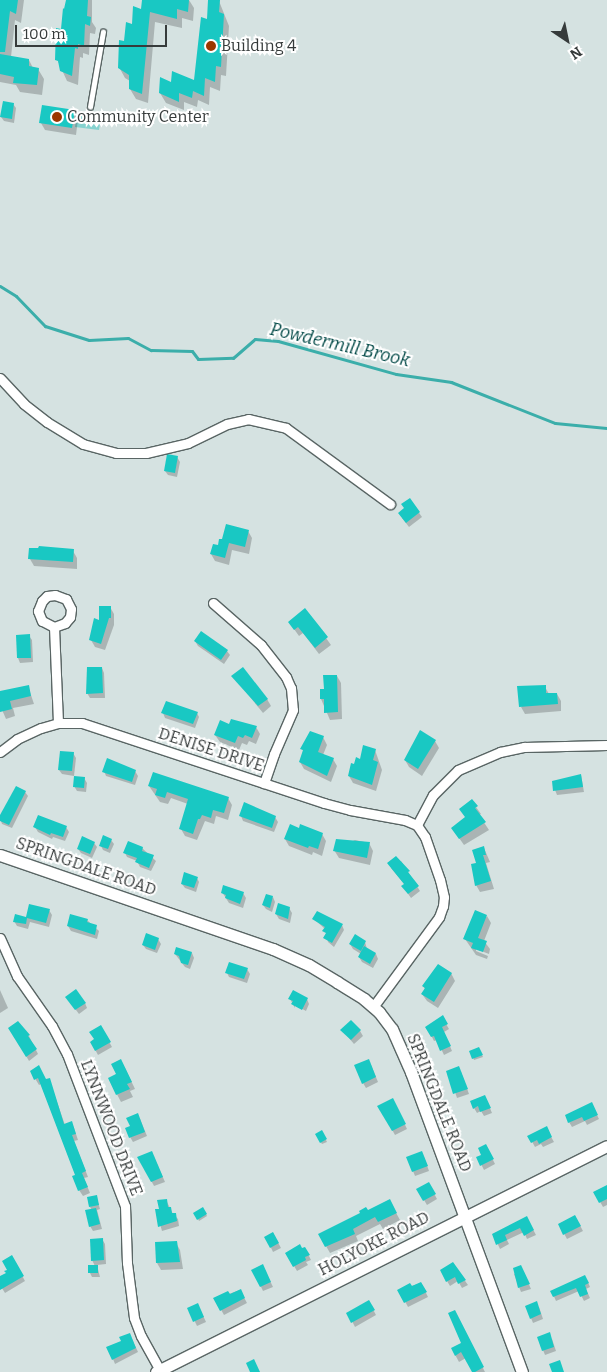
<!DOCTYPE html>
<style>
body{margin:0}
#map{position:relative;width:607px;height:1372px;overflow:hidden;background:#d5e2e1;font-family:Bitter,serif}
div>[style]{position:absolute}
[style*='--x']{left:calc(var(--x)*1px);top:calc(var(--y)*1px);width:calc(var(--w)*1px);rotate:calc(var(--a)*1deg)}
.green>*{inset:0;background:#85d2cf}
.shadow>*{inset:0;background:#0003}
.stream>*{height:3px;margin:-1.5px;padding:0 1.5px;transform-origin:1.5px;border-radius:1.5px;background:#3baeaa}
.building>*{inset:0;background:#19c8c3}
.roads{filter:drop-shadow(1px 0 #596564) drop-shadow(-1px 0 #596564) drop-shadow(0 1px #596564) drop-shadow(0 -1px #596564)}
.lane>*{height:4.5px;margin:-2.25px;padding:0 2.25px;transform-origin:2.25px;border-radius:2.25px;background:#fff}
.street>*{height:9px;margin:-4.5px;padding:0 4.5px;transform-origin:4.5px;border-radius:4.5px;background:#fff}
.secondary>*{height:11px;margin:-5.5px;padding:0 5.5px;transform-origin:5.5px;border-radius:5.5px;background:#fff}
.dots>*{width:14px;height:14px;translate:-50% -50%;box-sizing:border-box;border:2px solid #fff;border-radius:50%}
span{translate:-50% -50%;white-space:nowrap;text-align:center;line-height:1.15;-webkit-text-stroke:4px #fff;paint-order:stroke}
.poi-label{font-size:16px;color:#363b3b}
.left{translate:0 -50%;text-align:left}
.street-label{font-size:16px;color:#363b3b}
.water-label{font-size:18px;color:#004846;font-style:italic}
.north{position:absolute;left:542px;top:15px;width:50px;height:50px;-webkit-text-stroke:4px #fff;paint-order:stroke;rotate:146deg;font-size:14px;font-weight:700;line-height:20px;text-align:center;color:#363b3b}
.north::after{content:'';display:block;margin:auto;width:18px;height:22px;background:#363b3b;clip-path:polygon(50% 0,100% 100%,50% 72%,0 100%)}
.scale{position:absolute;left:15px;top:25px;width:152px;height:22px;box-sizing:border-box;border:2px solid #363b3b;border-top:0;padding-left:6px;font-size:15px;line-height:18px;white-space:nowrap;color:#363b3b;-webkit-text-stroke:4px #fff;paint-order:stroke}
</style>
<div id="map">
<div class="green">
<div style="clip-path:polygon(77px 112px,101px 118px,99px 130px,75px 127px)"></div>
</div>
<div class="shadow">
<div style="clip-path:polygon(0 0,24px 0,21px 23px,15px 20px,11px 57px,29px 60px,33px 68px,38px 69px,44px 79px,42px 95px,20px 92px,16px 85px,0 82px)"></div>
<div style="clip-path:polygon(67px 0,92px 0,92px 22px,96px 28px,95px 34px,90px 33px,89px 55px,83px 53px,83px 58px,80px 57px,78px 85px,67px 81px,57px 59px)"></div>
<div style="clip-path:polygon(143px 0,189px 0,194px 8px,193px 21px,182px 18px,182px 28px,155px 22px,148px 103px,136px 99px,130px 89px,130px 81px,125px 78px,119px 67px,125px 43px,142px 11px)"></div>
<div style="clip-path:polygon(209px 0,219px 1px,229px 26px,226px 76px,221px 75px,220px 91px,210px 87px,209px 105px,198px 100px,197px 107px,184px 102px,184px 110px,166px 103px,160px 93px,173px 83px,195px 81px,208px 21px)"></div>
<div style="clip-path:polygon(13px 104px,16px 108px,14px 123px,4px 121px,1px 117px)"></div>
<div style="clip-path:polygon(74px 111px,78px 119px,76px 135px,45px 130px,41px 123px)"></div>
<div style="clip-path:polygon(177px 457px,180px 462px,177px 477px,168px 475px,165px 471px)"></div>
<div style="clip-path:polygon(410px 500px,422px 517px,409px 527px,402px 518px)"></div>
<div style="clip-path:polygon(248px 531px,252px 538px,249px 554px,232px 550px,229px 565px,215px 561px,211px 554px,218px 546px)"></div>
<div style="clip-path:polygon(73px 551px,77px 558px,77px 569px,34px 566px,30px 559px)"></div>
<div style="clip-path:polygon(110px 607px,114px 614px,114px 625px,105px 650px,95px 647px,91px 640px)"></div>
<div style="clip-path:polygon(289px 622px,326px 638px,331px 645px,319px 654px,303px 633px,299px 636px)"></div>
<div style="clip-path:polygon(17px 636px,29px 636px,32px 640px,33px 662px,20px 663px,18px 658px)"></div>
<div style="clip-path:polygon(195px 641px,227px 651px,230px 655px,224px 664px,198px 646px)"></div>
<div style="clip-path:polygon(102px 668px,104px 673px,105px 698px,90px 698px,87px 693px)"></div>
<div style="clip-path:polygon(233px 676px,267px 699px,271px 706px,263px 713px)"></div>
<div style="clip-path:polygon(337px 676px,341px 683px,342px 719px,330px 720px,321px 699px,325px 690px)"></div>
<div style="clip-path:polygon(28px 686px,34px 704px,13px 708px,15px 716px,6px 719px,0 705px,0 692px)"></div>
<div style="clip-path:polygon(545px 687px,549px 694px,557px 694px,561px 701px,561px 711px,525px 714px,521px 707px)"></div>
<div style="clip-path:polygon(163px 713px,197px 713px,199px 717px,195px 728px,165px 718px)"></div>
<div style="clip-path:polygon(230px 725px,256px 727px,260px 734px,256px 744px,249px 741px,247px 745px,242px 743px,239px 750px,220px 742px,215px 735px)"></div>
<div style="clip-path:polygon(323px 737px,327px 745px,323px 755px,333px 759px,337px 766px,331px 782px,304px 769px,300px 762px,304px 752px,302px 749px)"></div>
<div style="clip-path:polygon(435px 741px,439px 748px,422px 776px,409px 767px,405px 760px)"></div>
<div style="clip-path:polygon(375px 750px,382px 770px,376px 791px,353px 783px,349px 776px,355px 766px)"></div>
<div style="clip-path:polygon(73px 753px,76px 758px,74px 776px,62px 774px,59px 770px)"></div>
<div style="clip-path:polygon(104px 771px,135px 771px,138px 776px,135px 785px,106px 776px)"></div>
<div style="clip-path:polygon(581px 775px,584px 792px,557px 795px,555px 790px)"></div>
<div style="clip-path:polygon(84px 778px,87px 783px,86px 792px,77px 791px,74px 786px)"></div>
<div style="clip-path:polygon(149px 786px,228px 798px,232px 805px,228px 820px,216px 816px,214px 824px,205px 821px,197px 840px,185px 836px,181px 829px,188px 804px,171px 798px,168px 804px,160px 802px)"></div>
<div style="clip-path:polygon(25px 792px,28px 796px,12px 828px,2px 824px,0 818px)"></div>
<div style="clip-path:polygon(476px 807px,481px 814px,479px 815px,489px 830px,464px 845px,457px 835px,466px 818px,460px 809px)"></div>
<div style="clip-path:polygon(241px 816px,275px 817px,278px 822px,274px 832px,243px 821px)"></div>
<div style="clip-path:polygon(35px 827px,66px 827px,69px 832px,65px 841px,53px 837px,52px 839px,38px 832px)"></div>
<div style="clip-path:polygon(300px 829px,322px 834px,326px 841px,322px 856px,313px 852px,312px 855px,289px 846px,285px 839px)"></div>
<div style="clip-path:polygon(111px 840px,114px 844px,110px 853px,103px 850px,101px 846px)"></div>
<div style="clip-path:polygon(355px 840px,369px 843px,373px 851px,370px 865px,339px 858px,334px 850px)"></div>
<div style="clip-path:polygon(94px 843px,97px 847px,92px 858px,81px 853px,78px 849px)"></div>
<div style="clip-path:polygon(142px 848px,156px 861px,151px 871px,140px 867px,137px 861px,127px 857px,125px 853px)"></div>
<div style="clip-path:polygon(484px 848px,490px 862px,486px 863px,494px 889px,480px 892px,476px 885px,477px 863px)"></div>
<div style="clip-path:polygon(401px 861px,420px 891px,411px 898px,406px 891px,405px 885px,391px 868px)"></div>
<div style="clip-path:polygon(197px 878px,199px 882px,196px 892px,185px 888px,182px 884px)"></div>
<div style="clip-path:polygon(222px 892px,243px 893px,246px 898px,243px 908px,229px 903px)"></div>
<div style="clip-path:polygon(273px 897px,275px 902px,272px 912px,266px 909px,263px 905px)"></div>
<div style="clip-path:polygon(289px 908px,292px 913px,290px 923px,279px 919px,276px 914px)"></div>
<div style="clip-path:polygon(49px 910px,52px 915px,49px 927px,30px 922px,28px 929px,17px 926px,14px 921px)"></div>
<div style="clip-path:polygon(487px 916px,491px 923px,484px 941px,490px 949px,489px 954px,476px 949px,476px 951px,488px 956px,487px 959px,476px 955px,465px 939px)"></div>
<div style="clip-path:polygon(314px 919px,342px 925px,344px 930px,334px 947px,328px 942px,325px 929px)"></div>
<div style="clip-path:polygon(87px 920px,99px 931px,97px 939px,71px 931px,68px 926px)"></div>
<div style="clip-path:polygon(158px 939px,161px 944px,157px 953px,146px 949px,143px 945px)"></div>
<div style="clip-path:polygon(365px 942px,367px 949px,376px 954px,378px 959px,373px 968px,362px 962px,359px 957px,361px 954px,353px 949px,350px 944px)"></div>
<div style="clip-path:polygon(192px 953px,194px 958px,190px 969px,185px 967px,175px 954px)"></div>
<div style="clip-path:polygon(247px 969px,250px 974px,247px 983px,229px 977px,227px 973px)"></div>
<div style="clip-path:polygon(451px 973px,455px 981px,438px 1008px,427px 1001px,422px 994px,425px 989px,423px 986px)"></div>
<div style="clip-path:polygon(0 990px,8px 1008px,0 1013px)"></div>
<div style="clip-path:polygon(290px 999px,307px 999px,309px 1004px,306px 1011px,295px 1005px,295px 1008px)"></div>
<div style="clip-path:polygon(70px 1002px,85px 1003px,87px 1008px,79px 1014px)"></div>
<div style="clip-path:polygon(442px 1017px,449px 1029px,444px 1032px,452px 1051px,444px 1055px,437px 1040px,434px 1041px,427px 1027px)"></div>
<div style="clip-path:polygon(17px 1023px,29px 1036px,38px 1054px,29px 1061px,10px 1028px)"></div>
<div style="clip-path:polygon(101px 1027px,112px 1047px,98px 1055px,91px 1042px,95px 1040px)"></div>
<div style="clip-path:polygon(342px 1030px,360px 1031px,363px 1036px,354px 1044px)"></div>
<div style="clip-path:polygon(479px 1049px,483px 1057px,474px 1060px,471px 1052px)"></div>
<div style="clip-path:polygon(371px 1065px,378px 1082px,366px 1088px,363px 1083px)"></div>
<div style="clip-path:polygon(125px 1068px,135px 1089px,130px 1091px,133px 1097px,121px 1102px,109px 1079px)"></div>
<div style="clip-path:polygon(448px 1071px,461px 1072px,469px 1094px,457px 1098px)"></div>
<div style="clip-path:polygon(31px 1072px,46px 1081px,49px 1079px,65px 1125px,71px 1122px,74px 1128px,78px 1140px,74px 1141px,88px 1177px,84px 1178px,90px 1193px,83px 1196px,79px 1190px,74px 1177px,76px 1176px,41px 1084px,39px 1085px)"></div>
<div style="clip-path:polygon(487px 1101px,492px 1113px,484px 1116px,481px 1111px,477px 1113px,474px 1108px)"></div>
<div style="clip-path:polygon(395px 1104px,407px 1129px,395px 1135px,379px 1106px)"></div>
<div style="clip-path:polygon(594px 1109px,599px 1119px,587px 1125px,585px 1121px,572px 1127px,569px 1122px)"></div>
<div style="clip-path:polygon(140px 1119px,147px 1136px,133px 1142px,130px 1137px)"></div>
<div style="clip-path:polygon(546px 1128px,554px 1142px,543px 1147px,541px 1144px,535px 1147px,529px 1136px)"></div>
<div style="clip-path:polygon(322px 1132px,327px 1142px,322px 1144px,316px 1135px)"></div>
<div style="clip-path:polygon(488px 1150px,495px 1164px,484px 1170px,478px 1158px)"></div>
<div style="clip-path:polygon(139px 1157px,154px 1157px,165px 1182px,154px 1186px)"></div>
<div style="clip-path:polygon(424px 1157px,429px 1171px,415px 1176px,413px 1171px)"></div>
<div style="clip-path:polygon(429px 1184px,437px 1199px,427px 1205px,418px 1190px)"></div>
<div style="clip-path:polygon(607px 1187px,607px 1205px,603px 1207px,595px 1193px)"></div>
<div style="clip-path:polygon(96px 1196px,100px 1209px,97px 1210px,102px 1229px,93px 1231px,90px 1226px,92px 1210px,90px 1207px)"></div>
<div style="clip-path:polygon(166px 1200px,173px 1214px,178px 1219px,179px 1226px,162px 1231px,156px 1210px,160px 1210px)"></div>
<div style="clip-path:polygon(389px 1200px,400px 1220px,383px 1229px,380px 1224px,356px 1236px,358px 1241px,330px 1253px,326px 1246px,367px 1212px)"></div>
<div style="clip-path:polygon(203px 1209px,207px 1216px,199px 1221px,195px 1213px)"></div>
<div style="clip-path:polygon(575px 1216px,583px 1231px,567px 1239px,559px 1224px)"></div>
<div style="clip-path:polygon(527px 1218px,536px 1235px,527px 1239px,524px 1232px,507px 1240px,509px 1244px,500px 1249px,493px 1234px)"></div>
<div style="clip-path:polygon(273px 1233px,281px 1248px,273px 1252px,266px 1237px)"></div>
<div style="clip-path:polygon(102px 1239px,105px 1244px,106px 1264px,97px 1265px,100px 1277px,92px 1277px,90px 1273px,95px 1266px,92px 1260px)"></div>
<div style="clip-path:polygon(176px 1243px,180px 1250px,183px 1269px,161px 1270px,157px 1263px)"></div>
<div style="clip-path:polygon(305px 1248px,311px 1260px,306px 1262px,308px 1265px,297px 1271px,287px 1254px)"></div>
<div style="clip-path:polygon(12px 1257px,25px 1281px,5px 1293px,0 1285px,0 1278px,7px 1274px)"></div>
<div style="clip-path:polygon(453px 1264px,468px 1285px,462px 1288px,458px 1281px,450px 1286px,441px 1271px)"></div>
<div style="clip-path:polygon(253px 1270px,265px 1270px,273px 1287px,263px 1291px)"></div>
<div style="clip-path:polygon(523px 1271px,531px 1289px,521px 1292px,514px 1274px)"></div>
<div style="clip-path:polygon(587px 1280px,590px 1287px,586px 1289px,590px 1298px,584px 1301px,579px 1291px,556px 1301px,552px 1292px)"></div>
<div style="clip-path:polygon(421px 1283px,428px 1297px,408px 1307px,399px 1290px)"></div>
<div style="clip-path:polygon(240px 1290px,247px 1303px,224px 1315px,215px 1299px)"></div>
<div style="clip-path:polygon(369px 1302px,376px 1315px,355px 1327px,348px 1313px)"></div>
<div style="clip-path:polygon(539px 1307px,543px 1319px,533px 1323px,531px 1318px)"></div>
<div style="clip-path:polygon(189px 1309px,200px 1309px,206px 1322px,197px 1326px)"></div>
<div style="clip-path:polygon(458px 1319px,485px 1372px,473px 1372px,466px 1358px,459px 1362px,452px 1349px,463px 1343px)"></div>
<div style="clip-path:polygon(132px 1339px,138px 1352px,115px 1364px,113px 1359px)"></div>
<div style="clip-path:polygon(552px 1339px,556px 1351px,545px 1355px,543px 1350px)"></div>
</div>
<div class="stream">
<div style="--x:0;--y:286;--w:19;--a:32"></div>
<div style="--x:16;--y:296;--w:42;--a:46"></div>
<div style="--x:45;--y:326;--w:46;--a:17.7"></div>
<div style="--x:89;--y:340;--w:39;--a:-3"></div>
<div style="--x:128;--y:338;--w:26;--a:28"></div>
<div style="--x:151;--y:350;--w:41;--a:1.4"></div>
<div style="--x:192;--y:351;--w:10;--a:53"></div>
<div style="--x:198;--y:359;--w:35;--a:-2"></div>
<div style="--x:233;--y:358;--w:29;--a:-41"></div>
<div style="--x:255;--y:339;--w:23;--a:5"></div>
<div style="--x:278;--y:341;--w:123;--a:15.6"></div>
<div style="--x:396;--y:374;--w:56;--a:8.3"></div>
<div style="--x:451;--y:382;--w:112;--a:21.5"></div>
<div style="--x:555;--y:423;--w:52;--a:5.5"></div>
</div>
<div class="building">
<div style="clip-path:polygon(0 0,18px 0,16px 14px,10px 11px,5px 52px,0 52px)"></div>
<div style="clip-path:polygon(66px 0,88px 0,87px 16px,91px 17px,90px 26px,85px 24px,84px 46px,78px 44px,78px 49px,75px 48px,72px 76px,60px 71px,58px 61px,55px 60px,56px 28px,61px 29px,63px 8px,64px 9px)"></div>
<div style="clip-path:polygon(142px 0,189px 0,188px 12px,177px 9px,177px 19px,150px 12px,142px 94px,129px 89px,129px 75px,118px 68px,119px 40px,124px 41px,126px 22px,132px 24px,133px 6px,141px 9px)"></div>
<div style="clip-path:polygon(208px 0,220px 0,219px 12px,224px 14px,221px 67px,216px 66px,215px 82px,205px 78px,204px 96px,193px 91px,192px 98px,179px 93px,179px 102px,159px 93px,160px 77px,171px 82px,172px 71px,194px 80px,201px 17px,207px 19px)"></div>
<div style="clip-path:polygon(0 54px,29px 59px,29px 66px,39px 68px,37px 85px,13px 83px,14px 77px,0 74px)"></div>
<div style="clip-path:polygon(3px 101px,14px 103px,12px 119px,0 117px)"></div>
<div style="clip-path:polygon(42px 105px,75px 110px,72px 128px,39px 123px)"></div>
<div style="clip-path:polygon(167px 454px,178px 456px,175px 473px,164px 471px)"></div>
<div style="clip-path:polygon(410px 498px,420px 512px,406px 523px,398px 513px,404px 508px,401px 504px)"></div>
<div style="clip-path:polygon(226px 524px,249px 530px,245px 547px,229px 543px,225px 558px,210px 554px,213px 544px,218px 545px,219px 539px,222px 539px)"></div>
<div style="clip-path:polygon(39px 546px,74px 549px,73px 562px,28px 559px,29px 548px,38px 548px)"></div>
<div style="clip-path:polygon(99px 606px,111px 606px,111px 618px,109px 618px,101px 644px,89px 640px,94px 618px,99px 620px)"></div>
<div style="clip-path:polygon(305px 608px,328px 637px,315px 648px,298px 627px,294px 630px,288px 622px)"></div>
<div style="clip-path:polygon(201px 631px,228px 650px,221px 660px,194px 641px)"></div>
<div style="clip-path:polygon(30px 634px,31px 658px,17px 658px,16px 635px)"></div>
<div style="clip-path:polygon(87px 667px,102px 667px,103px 693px,86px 694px)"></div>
<div style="clip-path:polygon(243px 667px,268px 699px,258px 706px,231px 676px)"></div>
<div style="clip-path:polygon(323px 675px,337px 675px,338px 712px,324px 713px,324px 699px,320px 699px,320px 689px,324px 689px)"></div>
<div style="clip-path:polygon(29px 685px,31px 696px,10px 701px,12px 709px,0 712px,0 691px)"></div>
<div style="clip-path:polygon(546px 685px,546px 693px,557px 693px,558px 704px,519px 707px,517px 686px)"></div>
<div style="clip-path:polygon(166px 701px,198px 712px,193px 724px,161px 713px)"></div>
<div style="clip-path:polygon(231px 719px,257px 726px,252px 738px,245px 735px,243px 738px,238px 736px,235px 743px,214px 735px,220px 720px,229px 724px)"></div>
<div style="clip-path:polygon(420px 730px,436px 740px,418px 769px,404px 760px)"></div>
<div style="clip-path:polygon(310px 731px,324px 736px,318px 752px,334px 758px,327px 776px,299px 762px,303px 750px,300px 749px)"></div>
<div style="clip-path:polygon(363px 745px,376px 749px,373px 760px,378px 762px,372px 785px,348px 776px,351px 763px,354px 764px,356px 757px,360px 759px)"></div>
<div style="clip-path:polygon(60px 751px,74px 752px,72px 771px,58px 770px)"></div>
<div style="clip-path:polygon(107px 758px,136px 770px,132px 782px,102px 772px)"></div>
<div style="clip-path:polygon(153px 772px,229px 797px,224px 813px,213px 810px,211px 818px,202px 815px,200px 819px,198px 819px,193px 834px,179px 829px,188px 799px,167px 792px,165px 798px,155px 795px,157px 789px,148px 786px)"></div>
<div style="clip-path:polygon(581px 774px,583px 787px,553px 791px,552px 781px)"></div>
<div style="clip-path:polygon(74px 776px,85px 777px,84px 788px,73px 787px)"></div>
<div style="clip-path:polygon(16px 786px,26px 791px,9px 825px,0 821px,0 815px)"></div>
<div style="clip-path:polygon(472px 799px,478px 806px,475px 808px,486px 822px,459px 839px,451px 828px,465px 817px,459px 809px)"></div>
<div style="clip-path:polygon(244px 802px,276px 816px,272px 828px,239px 816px)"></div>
<div style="clip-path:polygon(38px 815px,67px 826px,63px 837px,51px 833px,50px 835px,33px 827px)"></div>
<div style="clip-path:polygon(290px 824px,299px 828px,300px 824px,323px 833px,318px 849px,309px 846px,308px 848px,284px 839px)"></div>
<div style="clip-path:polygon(103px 835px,112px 839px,108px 849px,99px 846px)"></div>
<div style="clip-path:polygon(82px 836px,95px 842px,90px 854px,77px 849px)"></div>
<div style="clip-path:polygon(336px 839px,370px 842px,367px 858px,333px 851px)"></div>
<div style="clip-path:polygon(128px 841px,143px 847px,142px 851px,154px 855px,149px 868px,135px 862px,137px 858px,123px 853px)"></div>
<div style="clip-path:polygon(484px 846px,486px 855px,483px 855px,491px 881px,475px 886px,471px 864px,476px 863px,472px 850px)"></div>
<div style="clip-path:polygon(396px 856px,410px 871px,408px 872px,419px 886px,408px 894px,401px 886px,404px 884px,387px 863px)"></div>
<div style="clip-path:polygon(184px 872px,198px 877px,194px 888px,181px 884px)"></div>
<div style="clip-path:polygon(223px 885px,244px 892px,240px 904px,225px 898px,226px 895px,221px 893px)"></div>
<div style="clip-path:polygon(266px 894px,273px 896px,270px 908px,262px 905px)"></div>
<div style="clip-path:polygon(278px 903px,290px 907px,288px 919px,275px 914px)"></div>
<div style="clip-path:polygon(29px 904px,50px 909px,46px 923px,27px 918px,26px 924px,13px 922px,15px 914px,26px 917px)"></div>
<div style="clip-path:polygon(475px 910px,487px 915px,478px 938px,487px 941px,483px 952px,471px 948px,473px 943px,463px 939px)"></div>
<div style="clip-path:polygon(317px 911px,343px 924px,332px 943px,323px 938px,326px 933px,322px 931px,325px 927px,312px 919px)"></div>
<div style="clip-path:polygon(70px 914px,88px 919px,87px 922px,97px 925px,95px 935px,67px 926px)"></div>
<div style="clip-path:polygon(146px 933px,159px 938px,155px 950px,142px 945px)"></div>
<div style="clip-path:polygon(355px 934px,366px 941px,361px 951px,349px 944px)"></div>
<div style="clip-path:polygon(364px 946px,376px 953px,370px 964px,358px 957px)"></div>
<div style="clip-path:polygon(176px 947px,192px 952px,188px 965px,181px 963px,179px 956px,174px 954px)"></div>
<div style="clip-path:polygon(229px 962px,248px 968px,244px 979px,225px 973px)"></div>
<div style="clip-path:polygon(438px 964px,452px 973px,434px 1002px,421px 994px,425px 988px,422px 986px)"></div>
<div style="clip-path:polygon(76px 989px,86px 1003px,75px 1010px,65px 997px)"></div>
<div style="clip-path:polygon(293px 990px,308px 998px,302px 1010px,291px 1004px,293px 1001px,288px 999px)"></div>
<div style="clip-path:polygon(443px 1015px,448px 1024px,442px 1027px,451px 1046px,440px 1051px,434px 1036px,431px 1037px,425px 1027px)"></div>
<div style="clip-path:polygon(351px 1020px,361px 1030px,351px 1040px,340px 1030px)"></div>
<div style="clip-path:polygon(18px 1021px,30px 1035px,28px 1036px,37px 1049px,26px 1057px,8px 1028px)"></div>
<div style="clip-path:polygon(101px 1025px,111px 1042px,95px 1051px,90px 1042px,94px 1039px,89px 1032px)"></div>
<div style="clip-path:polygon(479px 1047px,483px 1055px,472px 1059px,469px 1051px)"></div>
<div style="clip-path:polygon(121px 1059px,132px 1082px,127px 1084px,130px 1089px,116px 1095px,108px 1078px,116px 1074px,111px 1064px)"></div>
<div style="clip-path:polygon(369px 1059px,376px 1077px,362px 1084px,354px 1065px)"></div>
<div style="clip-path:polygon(39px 1065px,46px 1079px,50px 1078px,64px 1124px,72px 1121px,76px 1134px,72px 1135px,86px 1171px,82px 1173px,88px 1187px,78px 1191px,72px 1176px,75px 1175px,38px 1078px,34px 1080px,30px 1071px)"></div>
<div style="clip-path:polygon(459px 1066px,468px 1089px,453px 1094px,446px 1071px)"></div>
<div style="clip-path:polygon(485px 1095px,491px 1108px,480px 1112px,478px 1106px,473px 1109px,470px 1101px)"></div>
<div style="clip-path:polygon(393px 1098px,406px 1124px,392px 1131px,377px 1106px)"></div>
<div style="clip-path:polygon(592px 1102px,598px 1115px,584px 1121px,582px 1117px,568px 1123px,565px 1115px)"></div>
<div style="clip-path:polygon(138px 1113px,145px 1132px,129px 1138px,125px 1128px,130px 1126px,126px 1118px)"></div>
<div style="clip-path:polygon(547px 1126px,552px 1137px,539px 1144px,537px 1140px,531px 1143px,527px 1136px)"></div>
<div style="clip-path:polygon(322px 1130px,327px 1139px,320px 1143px,315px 1134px)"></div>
<div style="clip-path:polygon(486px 1144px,494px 1159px,480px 1166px,476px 1157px,481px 1155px,478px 1148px)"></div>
<div style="clip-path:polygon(152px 1151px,163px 1177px,151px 1182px,137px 1157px)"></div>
<div style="clip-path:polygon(422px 1151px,428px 1166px,412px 1172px,406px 1157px)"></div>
<div style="clip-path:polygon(429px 1182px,436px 1194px,423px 1201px,416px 1189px)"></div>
<div style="clip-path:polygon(607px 1185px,607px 1199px,599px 1203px,593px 1192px)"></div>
<div style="clip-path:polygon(97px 1195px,99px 1205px,89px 1207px,87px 1197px)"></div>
<div style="clip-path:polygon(167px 1199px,168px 1207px,171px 1207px,172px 1213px,176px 1213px,177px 1221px,158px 1227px,155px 1209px,159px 1209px,157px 1200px)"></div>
<div style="clip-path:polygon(390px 1199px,397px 1213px,378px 1222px,375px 1217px,353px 1229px,355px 1234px,325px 1247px,318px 1234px,360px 1213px,359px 1211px,366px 1207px,368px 1210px)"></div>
<div style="clip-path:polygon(203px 1207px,207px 1214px,197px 1220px,193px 1213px)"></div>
<div style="clip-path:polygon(96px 1208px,100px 1224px,89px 1227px,85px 1210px)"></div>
<div style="clip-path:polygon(575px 1215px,581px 1226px,563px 1235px,558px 1224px)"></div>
<div style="clip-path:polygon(527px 1216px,534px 1230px,524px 1236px,520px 1228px,505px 1235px,507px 1240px,496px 1245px,492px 1234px)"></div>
<div style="clip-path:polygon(273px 1232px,279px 1243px,270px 1248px,264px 1237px)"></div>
<div style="clip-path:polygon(103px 1238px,104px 1260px,91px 1261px,90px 1239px)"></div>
<div style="clip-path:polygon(177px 1241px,180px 1262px,156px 1263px,155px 1242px)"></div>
<div style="clip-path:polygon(300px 1244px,302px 1248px,305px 1247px,310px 1255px,305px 1257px,306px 1260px,293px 1267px,285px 1253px)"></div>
<div style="clip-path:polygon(12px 1255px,24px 1276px,0 1290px,0 1276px,6px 1273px,4px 1271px,7px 1270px,2px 1261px)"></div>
<div style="clip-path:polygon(453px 1262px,466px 1280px,458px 1284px,455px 1277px,446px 1282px,440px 1270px)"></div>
<div style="clip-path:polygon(263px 1264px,271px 1282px,260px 1287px,251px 1270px)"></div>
<div style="clip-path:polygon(88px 1265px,98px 1265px,98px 1273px,88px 1273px)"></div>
<div style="clip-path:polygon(521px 1265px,530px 1284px,518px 1288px,513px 1268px)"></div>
<div style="clip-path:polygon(585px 1275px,589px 1283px,585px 1285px,588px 1294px,580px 1297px,576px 1288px,553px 1297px,550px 1291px)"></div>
<div style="clip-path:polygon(421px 1282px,427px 1292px,404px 1303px,397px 1290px,410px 1283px,412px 1286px)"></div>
<div style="clip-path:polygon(241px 1289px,245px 1298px,220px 1311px,213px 1298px,228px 1291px,230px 1294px)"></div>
<div style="clip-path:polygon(369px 1300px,375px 1310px,351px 1323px,346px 1313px)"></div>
<div style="clip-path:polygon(537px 1301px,541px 1314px,530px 1319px,525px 1306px)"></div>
<div style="clip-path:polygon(198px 1303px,204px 1317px,193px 1322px,187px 1308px)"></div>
<div style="clip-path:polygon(455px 1310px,484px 1367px,475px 1372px,472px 1372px,461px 1352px,455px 1356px,451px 1348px,461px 1343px,448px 1313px)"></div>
<div style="clip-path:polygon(550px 1332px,554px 1347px,542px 1351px,537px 1337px)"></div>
<div style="clip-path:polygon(130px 1333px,136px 1348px,112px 1360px,106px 1347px,121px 1341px,119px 1337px)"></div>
<div style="clip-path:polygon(254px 1359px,260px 1372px,250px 1372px,246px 1363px)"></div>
<div style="clip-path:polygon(560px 1360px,564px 1372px,552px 1372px,549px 1364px)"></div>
</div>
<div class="roads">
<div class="lane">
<div style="--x:90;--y:107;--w:76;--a:-80.2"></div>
</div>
<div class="street">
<div style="--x:0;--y:378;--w:35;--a:47"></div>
<div style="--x:24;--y:404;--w:29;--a:38"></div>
<div style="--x:47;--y:422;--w:42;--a:31.4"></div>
<div style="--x:83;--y:444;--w:34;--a:15"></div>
<div style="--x:116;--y:453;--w:30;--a:0"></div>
<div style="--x:146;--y:453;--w:43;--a:-13.4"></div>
<div style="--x:188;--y:443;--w:43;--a:-26"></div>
<div style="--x:227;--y:424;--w:22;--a:-13"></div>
<div style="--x:248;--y:419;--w:39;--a:13"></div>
<div style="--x:286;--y:428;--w:129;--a:36.2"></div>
<div style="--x:213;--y:603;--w:64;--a:41.2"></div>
<div style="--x:261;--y:645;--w:41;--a:52"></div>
<div style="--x:286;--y:677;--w:12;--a:66"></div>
<div style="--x:291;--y:688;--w:22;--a:85"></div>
<div style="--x:293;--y:710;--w:48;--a:113.4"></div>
<div style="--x:274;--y:754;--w:31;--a:109"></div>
<div style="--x:54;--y:627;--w:13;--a:-153"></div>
<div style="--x:42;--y:621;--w:11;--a:-112"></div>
<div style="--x:38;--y:611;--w:11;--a:-68"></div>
<div style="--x:42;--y:601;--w:7;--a:-45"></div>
<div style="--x:47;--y:596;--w:8;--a:-7"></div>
<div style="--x:55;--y:595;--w:12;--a:20"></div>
<div style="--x:66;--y:599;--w:11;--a:63"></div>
<div style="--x:71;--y:609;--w:8;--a:97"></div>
<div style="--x:70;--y:617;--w:8;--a:130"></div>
<div style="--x:65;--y:623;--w:12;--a:160"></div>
<div style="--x:54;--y:627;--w:96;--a:87.6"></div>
<div style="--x:0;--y:752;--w:21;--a:-37"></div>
<div style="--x:17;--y:739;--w:26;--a:-25"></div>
<div style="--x:41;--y:728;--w:18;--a:-16"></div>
<div style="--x:58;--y:723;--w:24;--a:0"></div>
<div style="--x:82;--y:723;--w:255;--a:18.3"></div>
<div style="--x:324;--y:803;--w:27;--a:15"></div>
<div style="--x:350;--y:810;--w:56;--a:10.3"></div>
<div style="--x:405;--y:820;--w:13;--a:23"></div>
<div style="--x:0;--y:938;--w:42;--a:65.9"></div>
<div style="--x:17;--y:976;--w:61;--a:55"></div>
<div style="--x:52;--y:1026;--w:32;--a:62"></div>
<div style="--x:67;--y:1054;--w:163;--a:69.1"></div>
<div style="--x:125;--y:1206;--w:57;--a:88"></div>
<div style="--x:127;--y:1263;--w:55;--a:82.7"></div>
<div style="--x:134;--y:1318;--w:19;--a:69"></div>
<div style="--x:141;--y:1336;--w:39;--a:61"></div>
<div style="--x:373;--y:1007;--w:112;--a:-53.7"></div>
<div style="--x:439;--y:917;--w:12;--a:-70"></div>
<div style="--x:443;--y:906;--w:9;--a:-84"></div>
<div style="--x:444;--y:897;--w:17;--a:-103"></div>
<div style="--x:440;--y:880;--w:46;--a:-109.2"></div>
<div style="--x:425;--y:837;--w:14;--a:-124"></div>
<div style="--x:417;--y:825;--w:34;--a:-62"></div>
<div style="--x:433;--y:795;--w:35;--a:-45"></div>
<div style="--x:458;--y:770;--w:46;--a:-23.2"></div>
<div style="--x:500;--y:752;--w:25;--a:-12"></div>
<div style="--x:524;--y:747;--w:83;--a:-1.4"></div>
</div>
<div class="secondary">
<div style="--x:0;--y:855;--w:289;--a:19"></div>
<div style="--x:273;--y:949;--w:39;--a:24"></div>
<div style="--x:309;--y:965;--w:33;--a:31"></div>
<div style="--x:337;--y:982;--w:32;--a:32"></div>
<div style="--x:364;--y:999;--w:20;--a:41"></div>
<div style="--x:379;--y:1012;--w:21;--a:53"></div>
<div style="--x:392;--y:1029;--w:47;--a:66.2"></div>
<div style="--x:411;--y:1072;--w:320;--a:69.7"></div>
<div style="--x:156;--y:1372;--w:504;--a:-26.62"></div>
</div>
</div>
<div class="dots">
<div style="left:211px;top:46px;background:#9b3700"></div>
<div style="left:57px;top:117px;background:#9b3700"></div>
</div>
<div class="poi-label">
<span class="left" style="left:221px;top:46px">Building 4</span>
<span class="left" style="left:67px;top:117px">Community Center</span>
</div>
<div class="street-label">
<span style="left:211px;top:750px;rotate:18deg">DENISE DRIVE</span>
<span style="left:86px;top:867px;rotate:19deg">SPRINGDALE ROAD</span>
<span style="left:439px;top:1103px;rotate:68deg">SPRINGDALE ROAD</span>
<span style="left:111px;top:1128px;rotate:69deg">LYNNWOOD DRIVE</span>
<span style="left:374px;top:1244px;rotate:-27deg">HOLYOKE ROAD</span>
</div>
<div class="water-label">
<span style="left:340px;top:345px;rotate:13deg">Powdermill Brook</span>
</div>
<div class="north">N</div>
<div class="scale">100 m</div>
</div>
